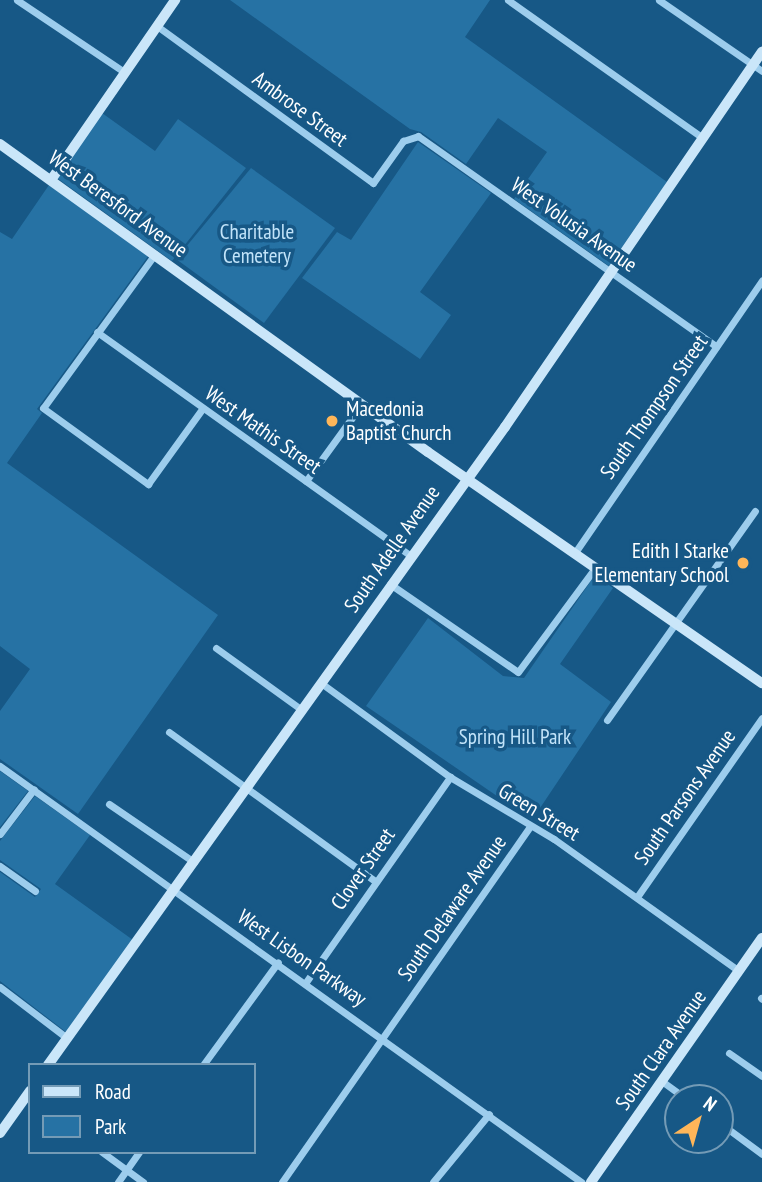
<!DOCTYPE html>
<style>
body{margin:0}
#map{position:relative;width:762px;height:1182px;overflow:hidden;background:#175886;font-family:"PT Sans Narrow",sans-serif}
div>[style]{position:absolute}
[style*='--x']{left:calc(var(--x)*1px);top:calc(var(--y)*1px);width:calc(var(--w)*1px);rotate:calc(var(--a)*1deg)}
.green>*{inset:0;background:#2672a4}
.street>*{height:7px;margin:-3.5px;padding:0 3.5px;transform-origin:3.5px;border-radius:3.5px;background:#9dcded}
.secondary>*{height:10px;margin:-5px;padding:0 5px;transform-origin:5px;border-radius:5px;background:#cae6f9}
.dots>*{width:19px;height:19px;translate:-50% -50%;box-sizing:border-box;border:4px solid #175886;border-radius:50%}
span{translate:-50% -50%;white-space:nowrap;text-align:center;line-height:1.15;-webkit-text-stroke:7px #175886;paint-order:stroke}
.street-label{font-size:21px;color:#fff}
.park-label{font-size:21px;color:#c2e4fa}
.poi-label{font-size:21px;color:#fff}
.left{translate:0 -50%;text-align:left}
.right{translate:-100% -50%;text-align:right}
.legend{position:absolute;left:28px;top:1063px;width:228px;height:91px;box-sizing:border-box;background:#175886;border:2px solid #749bb6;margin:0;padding:9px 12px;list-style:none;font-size:21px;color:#fff}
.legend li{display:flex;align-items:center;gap:14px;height:35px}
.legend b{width:35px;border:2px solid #749bb6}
.north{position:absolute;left:664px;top:1084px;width:70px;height:70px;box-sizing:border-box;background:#175886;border:2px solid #749bb6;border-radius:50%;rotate:36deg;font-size:19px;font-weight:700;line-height:28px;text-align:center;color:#fff}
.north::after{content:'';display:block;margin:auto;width:24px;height:32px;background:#ffb659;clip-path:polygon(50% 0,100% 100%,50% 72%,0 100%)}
</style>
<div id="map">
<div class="green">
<div style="clip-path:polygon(230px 0,490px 0,465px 37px,667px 182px,609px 266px,514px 199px,547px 152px,498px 118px,466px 164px,421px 132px,410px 129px)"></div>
<div style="clip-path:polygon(102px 113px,155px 151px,178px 119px,246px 168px,172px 261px,57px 178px)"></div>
<div style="clip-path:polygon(418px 142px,491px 193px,420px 292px,451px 315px,420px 359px,302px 278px,337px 232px,351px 240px)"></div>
<div style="clip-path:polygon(251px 168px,335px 228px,264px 323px,176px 259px)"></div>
<div style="clip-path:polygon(49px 185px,149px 255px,37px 409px,42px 413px,7px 463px,218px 615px,78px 814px,0 759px,0 711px,30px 669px,0 646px,0 232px,12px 239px)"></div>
<div style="clip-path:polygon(595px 575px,613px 588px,560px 664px,611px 702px,532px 820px,366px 706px,428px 618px,503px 676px,524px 678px)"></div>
<div style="clip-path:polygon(0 771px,28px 791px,0 827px)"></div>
<div style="clip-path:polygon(35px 796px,90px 835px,55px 884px,133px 940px,66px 1032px,0 981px,0 872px,35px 897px,41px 889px,0 860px,0 841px)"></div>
</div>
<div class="street">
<div style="--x:17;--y:0;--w:129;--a:33.9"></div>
<div style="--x:508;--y:0;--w:239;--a:35.3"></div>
<div style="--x:659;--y:0;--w:125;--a:34.6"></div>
<div style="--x:157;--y:26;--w:267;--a:36"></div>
<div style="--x:373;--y:183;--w:52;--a:-54.5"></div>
<div style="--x:403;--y:141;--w:16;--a:-18"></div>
<div style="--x:418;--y:136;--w:365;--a:35.2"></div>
<div style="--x:155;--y:254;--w:190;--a:126"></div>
<div style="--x:43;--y:408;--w:130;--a:35.9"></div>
<div style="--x:148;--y:484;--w:92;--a:-54.2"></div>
<div style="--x:97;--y:332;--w:384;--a:35.5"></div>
<div style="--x:306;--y:481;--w:95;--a:-54"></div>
<div style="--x:574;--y:554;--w:332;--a:-55.5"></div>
<div style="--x:390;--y:584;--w:155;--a:34.5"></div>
<div style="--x:518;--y:672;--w:129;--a:-53.5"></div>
<div style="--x:216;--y:648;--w:106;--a:35.8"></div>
<div style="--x:321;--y:683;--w:160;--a:36.1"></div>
<div style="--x:450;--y:777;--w:121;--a:30.8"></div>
<div style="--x:554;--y:839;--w:227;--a:35.5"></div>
<div style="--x:607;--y:720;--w:256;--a:-54.7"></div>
<div style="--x:169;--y:732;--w:254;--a:35.9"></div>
<div style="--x:0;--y:766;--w:715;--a:35.6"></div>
<div style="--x:109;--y:804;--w:103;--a:34.3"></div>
<div style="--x:0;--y:834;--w:56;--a:-52.9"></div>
<div style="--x:0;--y:866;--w:43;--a:35.5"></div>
<div style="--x:637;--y:897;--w:218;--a:-55.1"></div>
<div style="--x:306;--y:982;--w:251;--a:-54.9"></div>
<div style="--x:0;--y:987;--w:84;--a:37.3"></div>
<div style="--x:761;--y:998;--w:1;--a:45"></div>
<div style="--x:729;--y:1053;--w:40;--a:34.9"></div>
<div style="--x:203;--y:1065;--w:127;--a:-53.9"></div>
<div style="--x:663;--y:1082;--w:27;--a:36"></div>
<div style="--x:720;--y:1123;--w:52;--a:36.4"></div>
<div style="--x:102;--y:1152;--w:51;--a:36.2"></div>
<div style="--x:118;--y:1182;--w:37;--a:-55"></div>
<div style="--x:282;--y:1182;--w:434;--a:-55.1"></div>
<div style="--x:433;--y:1182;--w:88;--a:-50.5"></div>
</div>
<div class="secondary">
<div style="--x:0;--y:144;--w:527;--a:35.74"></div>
<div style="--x:428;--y:452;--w:406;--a:34.7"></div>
<div style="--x:51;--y:180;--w:219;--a:-55.4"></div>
<div style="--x:48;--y:1065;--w:785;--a:-54.39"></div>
<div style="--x:505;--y:427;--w:455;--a:-55.6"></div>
<div style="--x:0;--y:1133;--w:52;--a:-54.5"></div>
<div style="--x:591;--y:1182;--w:298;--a:-55"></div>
</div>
<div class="dots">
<div style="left:332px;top:421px;background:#ffb659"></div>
<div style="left:743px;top:563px;background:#ffb659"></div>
</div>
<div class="street-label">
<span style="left:300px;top:109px;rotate:36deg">Ambrose Street</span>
<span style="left:118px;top:204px;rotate:36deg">West Beresford Avenue</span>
<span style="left:574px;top:225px;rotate:35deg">West Volusia Avenue</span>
<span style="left:654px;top:407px;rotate:-55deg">South Thompson Street</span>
<span style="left:263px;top:430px;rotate:35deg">West Mathis Street</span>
<span style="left:392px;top:549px;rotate:-55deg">South Adelle Avenue</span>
<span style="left:685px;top:797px;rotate:-55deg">South Parsons Avenue</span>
<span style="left:539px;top:812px;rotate:31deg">Green Street</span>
<span style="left:363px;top:869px;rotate:-55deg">Clover Street</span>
<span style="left:452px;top:908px;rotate:-55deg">South Delaware Avenue</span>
<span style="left:302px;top:958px;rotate:35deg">West Lisbon Parkway</span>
<span style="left:661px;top:1050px;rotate:-55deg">South Clara Avenue</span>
</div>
<div class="park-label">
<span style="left:257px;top:244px">Charitable<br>Cemetery</span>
<span style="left:515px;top:737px">Spring Hill Park</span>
</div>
<div class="poi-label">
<span class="left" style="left:346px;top:421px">Macedonia<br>Baptist Church</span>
<span class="right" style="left:729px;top:563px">Edith I Starke<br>Elementary School</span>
</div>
<ul class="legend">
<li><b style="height:9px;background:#cae6f9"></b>Road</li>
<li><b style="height:19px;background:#2672a4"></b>Park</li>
</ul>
<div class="north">N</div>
</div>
